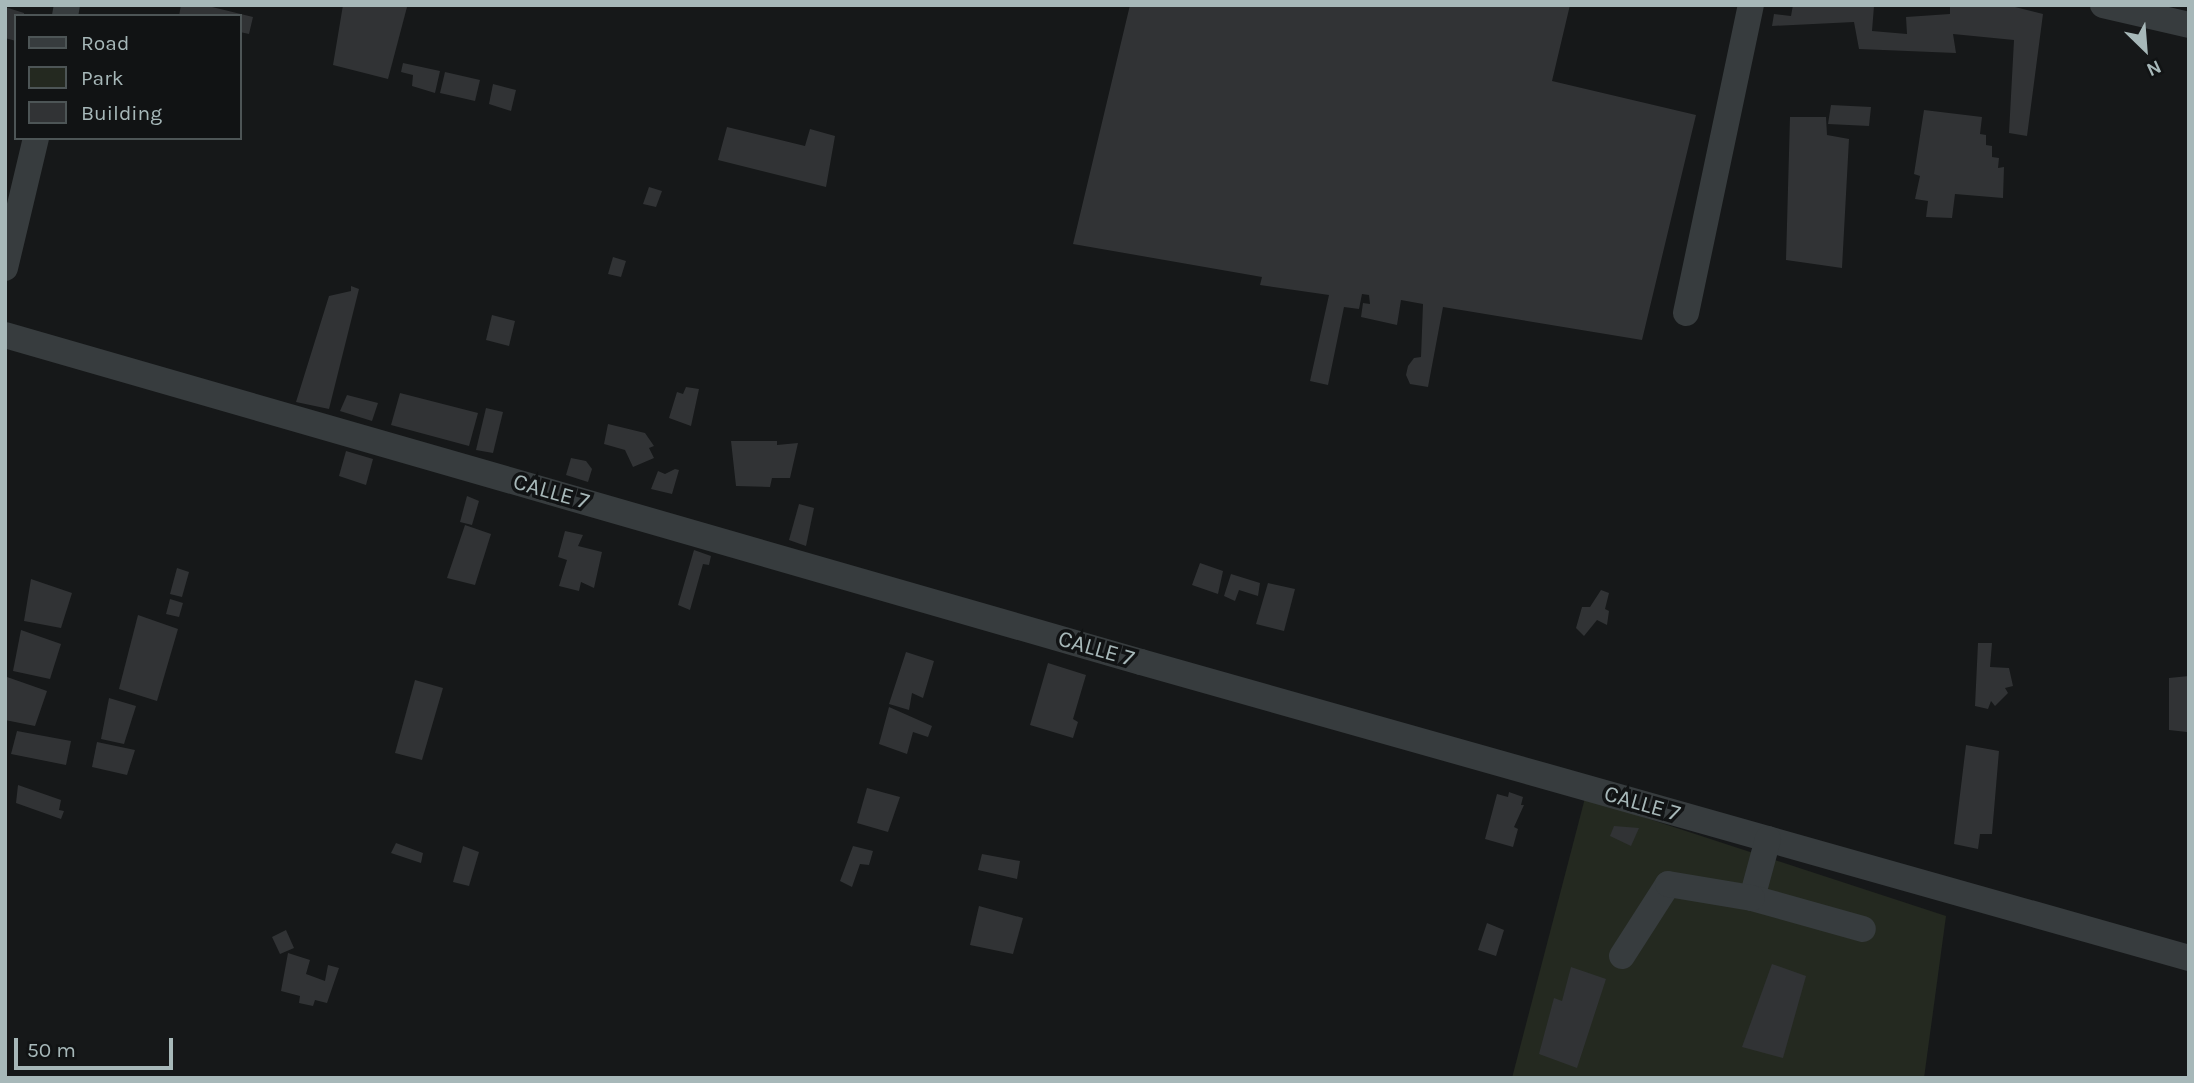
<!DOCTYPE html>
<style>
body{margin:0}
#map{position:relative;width:2194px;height:1083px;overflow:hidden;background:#161819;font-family:Karla,sans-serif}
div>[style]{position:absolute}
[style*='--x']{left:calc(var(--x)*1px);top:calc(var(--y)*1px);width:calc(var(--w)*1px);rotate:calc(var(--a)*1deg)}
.green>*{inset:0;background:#242920}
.building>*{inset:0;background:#313335}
.minor>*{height:26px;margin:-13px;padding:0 13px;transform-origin:13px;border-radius:13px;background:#373c3e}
span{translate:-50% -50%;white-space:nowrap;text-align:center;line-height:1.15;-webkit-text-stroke:7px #111314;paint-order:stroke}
.street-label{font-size:23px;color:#a7b8b9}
.frame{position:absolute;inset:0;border:7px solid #a7b8b9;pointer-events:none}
.legend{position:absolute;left:14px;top:14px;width:228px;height:126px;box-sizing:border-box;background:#111314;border:2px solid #4d5556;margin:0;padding:9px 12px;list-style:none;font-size:21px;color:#a7b8b9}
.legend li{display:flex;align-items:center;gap:14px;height:35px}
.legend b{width:35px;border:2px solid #4d5556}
.north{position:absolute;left:2110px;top:14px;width:70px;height:70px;-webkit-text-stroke:5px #111314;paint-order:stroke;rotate:155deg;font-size:19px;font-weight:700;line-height:28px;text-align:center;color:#a7b8b9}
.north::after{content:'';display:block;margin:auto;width:24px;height:32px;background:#a7b8b9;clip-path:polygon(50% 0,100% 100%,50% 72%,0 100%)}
.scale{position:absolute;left:14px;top:1038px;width:159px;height:32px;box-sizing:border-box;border:4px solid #a7b8b9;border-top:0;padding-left:9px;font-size:21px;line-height:24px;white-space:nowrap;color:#a7b8b9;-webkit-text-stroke:5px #111314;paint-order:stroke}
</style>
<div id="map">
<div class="green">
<div style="clip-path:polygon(1585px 798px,1946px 916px,1924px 1078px,1512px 1078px)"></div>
</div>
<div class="building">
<div style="clip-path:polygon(181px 5px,204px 5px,253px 17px,249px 34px,240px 32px,240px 16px,179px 16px)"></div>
<div style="clip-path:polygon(343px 5px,407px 7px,388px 79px,333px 65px)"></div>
<div style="clip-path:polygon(1130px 5px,1570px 5px,1552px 81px,1696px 115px,1642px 340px,1443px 307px,1428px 387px,1410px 384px,1406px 375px,1408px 366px,1414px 358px,1421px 357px,1423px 304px,1401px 300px,1397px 325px,1361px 317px,1363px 303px,1370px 304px,1369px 295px,1362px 294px,1359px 309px,1344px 307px,1328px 385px,1310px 381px,1329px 295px,1260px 285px,1262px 277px,1073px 244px)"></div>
<div style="clip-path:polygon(1793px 5px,1874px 6px,1872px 31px,1907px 34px,1906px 17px,1950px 14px,1950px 5px,2007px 5px,2043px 14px,2027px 136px,2009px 133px,2014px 40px,1953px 34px,1956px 53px,1859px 49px,1854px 22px,1772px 26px,1774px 14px,1791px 16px)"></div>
<div style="clip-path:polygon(5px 7px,24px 13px,24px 16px,16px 16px,16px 41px,5px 38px)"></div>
<div style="clip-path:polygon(403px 63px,440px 71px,435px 93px,412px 86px,413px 75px,401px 72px)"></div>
<div style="clip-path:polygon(445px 72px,480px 80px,475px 101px,440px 93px)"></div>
<div style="clip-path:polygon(493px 84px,516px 90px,511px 111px,489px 104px)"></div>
<div style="clip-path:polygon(1831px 105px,1871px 107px,1869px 126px,1828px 124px)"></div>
<div style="clip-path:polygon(1924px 110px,1982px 117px,1980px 134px,1986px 135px,1986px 145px,1992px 146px,1992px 157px,1999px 158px,1998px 168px,2004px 167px,2003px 198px,1955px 194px,1952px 218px,1926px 217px,1928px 201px,1915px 199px,1920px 176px,1914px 174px)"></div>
<div style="clip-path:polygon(1790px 117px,1826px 117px,1827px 135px,1849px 139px,1842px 268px,1786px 260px)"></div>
<div style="clip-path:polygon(727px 127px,805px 146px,810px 129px,835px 136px,826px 187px,718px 160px)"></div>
<div style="clip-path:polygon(649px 187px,662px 191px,656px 207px,643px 204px)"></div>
<div style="clip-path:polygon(613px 257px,626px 261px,621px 277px,608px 274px)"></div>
<div style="clip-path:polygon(351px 286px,359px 289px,329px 409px,296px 402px,329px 296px,351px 291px)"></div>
<div style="clip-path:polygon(492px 315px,515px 321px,509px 346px,486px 340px)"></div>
<div style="clip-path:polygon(686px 387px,699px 389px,691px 426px,669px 418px,677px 392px,683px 394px)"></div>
<div style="clip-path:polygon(400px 393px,478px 413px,469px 446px,391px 425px)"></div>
<div style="clip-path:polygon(347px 395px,378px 403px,372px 421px,340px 411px)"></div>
<div style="clip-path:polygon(486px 408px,503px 412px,493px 453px,476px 450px)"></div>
<div style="clip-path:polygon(608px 424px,645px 433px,654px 446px,649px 448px,654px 458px,633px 467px,625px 450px,604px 444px)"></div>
<div style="clip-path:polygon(731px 441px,777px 441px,777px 445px,798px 443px,790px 478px,772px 478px,770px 487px,736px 486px)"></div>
<div style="clip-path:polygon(346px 451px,373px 459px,366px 485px,339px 476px)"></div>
<div style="clip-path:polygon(571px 458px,586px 461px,592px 469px,588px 482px,566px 475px)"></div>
<div style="clip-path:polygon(675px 469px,679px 470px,672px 494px,651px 489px,658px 471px,665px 474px)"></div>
<div style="clip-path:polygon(467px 496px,479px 501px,472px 525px,460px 522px)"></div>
<div style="clip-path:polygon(799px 504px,814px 508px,806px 546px,789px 540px)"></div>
<div style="clip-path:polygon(465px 525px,491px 534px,475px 585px,447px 578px)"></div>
<div style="clip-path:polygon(565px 531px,583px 535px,578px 546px,602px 552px,594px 588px,581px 582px,579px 591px,559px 586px,567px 560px,558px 557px)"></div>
<div style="clip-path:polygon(694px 550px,711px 556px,709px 565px,703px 564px,690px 610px,678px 605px)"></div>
<div style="clip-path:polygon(1200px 563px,1223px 571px,1218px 594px,1192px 585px)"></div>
<div style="clip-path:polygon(177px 568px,189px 572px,182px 597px,170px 594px)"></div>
<div style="clip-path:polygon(1231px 574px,1260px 583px,1258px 596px,1239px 590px,1235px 601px,1224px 596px)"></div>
<div style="clip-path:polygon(31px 579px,72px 593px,61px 628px,24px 621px)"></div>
<div style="clip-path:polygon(1268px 583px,1295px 589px,1284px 631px,1256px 624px)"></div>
<div style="clip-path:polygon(1601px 590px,1609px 593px,1605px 609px,1609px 611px,1607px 625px,1597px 620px,1584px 636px,1576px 628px,1582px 607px,1590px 607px)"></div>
<div style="clip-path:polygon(170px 599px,183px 603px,179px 617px,166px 614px)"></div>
<div style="clip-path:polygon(138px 615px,178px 629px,157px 701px,119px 689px)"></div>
<div style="clip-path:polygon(21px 630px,61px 644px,50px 679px,13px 671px)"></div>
<div style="clip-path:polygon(1978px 643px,1992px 643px,1990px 667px,2009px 668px,2013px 686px,2005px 688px,2008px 693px,1995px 706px,1991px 701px,1988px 709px,1975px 706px)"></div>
<div style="clip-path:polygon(906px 652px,934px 661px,923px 698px,912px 693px,909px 710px,889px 704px)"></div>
<div style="clip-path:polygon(1048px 663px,1086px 675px,1073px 719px,1078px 722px,1073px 738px,1030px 725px)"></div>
<div style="clip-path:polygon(2189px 676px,2187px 732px,2169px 730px,2169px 678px)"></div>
<div style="clip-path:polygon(7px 677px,47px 691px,35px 726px,5px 720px)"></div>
<div style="clip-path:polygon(415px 680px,443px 688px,422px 760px,395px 753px)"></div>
<div style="clip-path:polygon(109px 698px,136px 706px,124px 744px,101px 739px)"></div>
<div style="clip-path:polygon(889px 707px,932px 726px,928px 737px,913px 732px,907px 754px,879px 744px)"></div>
<div style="clip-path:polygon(17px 731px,71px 741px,66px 765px,11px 754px)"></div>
<div style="clip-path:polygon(97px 742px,135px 750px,127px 775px,92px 767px)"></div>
<div style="clip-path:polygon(1966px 745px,1999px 751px,1992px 834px,1980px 834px,1978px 849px,1954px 844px)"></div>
<div style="clip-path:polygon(18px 785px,61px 800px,59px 810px,64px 811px,61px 819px,16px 803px)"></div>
<div style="clip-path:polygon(867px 788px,900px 797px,888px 832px,857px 823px)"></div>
<div style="clip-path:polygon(1509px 792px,1523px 797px,1521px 805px,1524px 805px,1514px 827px,1518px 829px,1513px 847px,1485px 839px,1497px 794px,1508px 797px)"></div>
<div style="clip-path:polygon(1614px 826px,1639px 828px,1631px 846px,1610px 836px)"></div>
<div style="clip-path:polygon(396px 843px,423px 853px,421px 863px,391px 853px)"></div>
<div style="clip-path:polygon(463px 846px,479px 852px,469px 886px,453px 882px)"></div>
<div style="clip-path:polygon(853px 846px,873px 851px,869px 865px,860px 864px,852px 887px,840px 881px)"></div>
<div style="clip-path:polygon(982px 854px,1020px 861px,1017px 879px,978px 870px)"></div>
<div style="clip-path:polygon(979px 906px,1023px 918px,1013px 954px,970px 945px)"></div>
<div style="clip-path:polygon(1487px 923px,1504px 930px,1496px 956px,1478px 950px)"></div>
<div style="clip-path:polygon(286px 930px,294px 948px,280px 954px,272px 937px)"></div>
<div style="clip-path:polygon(288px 953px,310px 960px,306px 974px,325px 981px,328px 965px,339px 968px,327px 1003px,315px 1000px,313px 1006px,299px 1003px,300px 996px,281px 991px)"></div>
<div style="clip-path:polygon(1772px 964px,1806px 976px,1783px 1058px,1742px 1047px)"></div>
<div style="clip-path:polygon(1571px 967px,1606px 979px,1577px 1068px,1539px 1054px,1554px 998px,1562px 1001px)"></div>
</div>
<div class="minor">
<div style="--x:2103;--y:5;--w:88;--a:13.1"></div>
<div style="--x:65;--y:16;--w:11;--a:-80"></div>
<div style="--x:5;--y:268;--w:134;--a:-76.6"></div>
<div style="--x:1686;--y:313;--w:315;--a:-78.1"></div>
<div style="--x:5;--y:335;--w:1182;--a:16.06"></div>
<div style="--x:1141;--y:662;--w:1089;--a:15.77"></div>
<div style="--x:1768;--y:839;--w:61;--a:105.2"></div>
<div style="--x:1752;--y:898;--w:115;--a:15.6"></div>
<div style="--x:1622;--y:956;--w:85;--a:-57.4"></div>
<div style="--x:1668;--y:884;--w:85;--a:9.5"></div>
</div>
<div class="street-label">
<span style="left:551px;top:492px;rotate:16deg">CALLE 7</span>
<span style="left:1096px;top:649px;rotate:16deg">CALLE 7</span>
<span style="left:1642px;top:804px;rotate:16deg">CALLE 7</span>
</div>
<div class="frame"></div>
<ul class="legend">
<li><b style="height:9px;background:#373c3e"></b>Road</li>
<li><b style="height:19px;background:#242920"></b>Park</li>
<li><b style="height:19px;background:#313335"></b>Building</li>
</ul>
<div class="north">N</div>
<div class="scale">50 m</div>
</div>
